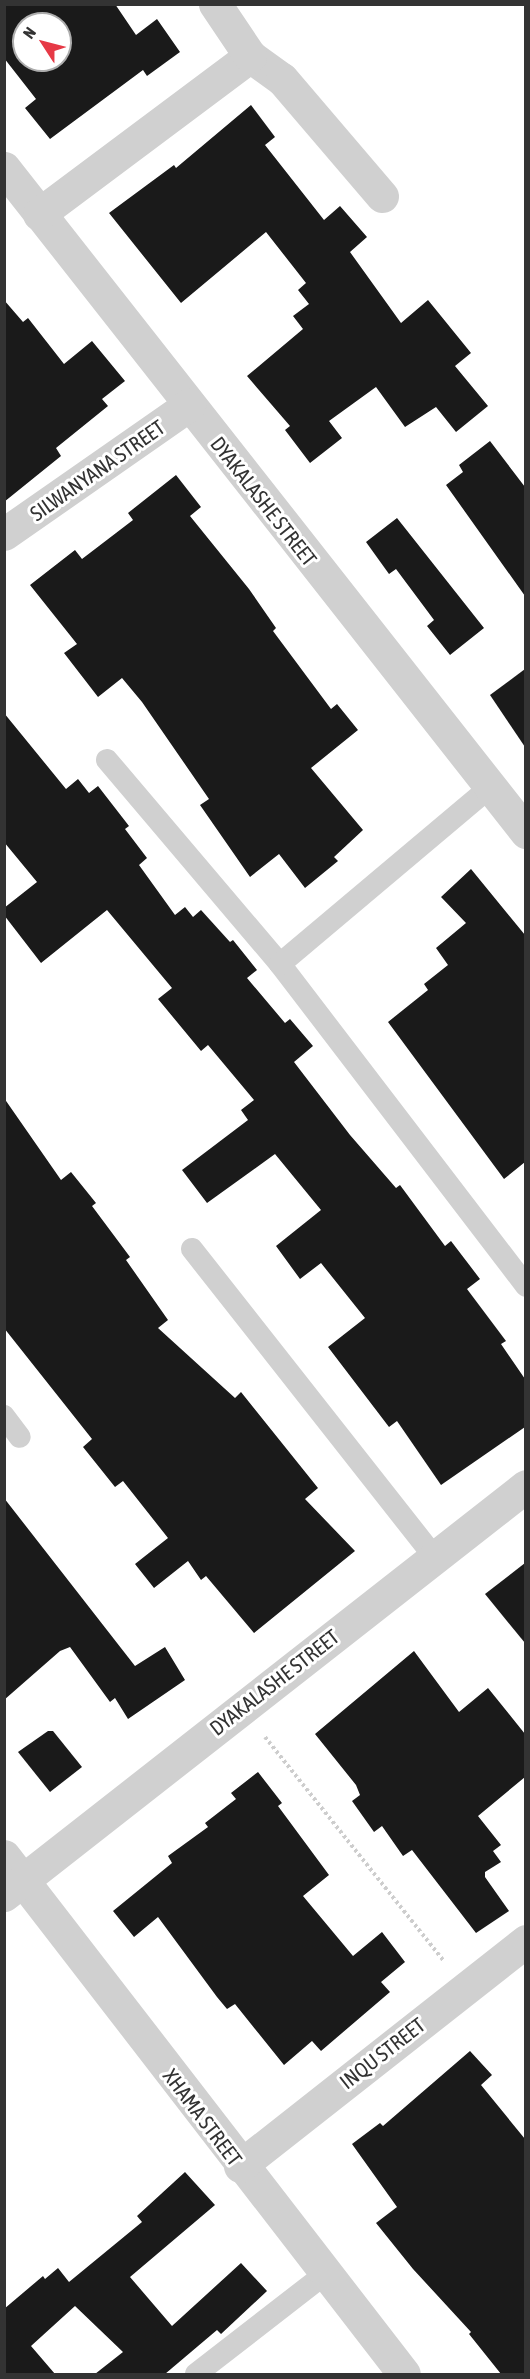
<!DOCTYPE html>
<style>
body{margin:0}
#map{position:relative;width:530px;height:2379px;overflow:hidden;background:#fff;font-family:"Asap Condensed",sans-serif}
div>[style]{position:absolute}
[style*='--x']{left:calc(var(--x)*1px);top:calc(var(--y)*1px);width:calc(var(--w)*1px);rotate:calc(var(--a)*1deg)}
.building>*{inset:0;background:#1a1a1a}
.path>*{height:4px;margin-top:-2px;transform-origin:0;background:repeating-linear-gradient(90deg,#cdcdcd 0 3px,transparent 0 6px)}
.service>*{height:22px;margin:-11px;padding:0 11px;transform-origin:11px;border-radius:11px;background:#d0d0d0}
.minor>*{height:33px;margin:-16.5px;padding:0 16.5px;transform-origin:16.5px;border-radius:16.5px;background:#d0d0d0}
span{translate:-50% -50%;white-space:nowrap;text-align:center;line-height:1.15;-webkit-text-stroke:6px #fff;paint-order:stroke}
.street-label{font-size:21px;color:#333}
.frame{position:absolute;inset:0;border:6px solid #333;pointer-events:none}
.north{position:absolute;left:12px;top:12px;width:60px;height:60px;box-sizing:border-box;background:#fff;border:2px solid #adadad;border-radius:50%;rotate:306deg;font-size:16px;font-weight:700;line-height:24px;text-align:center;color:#333}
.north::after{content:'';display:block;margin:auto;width:21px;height:27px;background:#e63946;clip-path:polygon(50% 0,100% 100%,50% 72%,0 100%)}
</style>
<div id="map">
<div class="building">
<div style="clip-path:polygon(evenodd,4px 4px,115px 4px,136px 35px,157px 19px,180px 52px,147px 76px,143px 70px,50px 139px,25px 108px,36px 99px,4px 58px,4px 4px,24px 24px,60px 24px,60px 60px,24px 60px,24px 24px)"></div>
<div style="clip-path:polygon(251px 105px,275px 137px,265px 145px,324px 220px,340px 206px,367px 237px,350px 252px,401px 323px,428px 300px,471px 353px,455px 366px,488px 406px,456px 432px,436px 407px,405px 427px,376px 387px,329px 421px,342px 438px,310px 463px,285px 430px,290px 426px,247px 376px,303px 329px,293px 316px,309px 304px,298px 290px,306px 283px,266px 232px,181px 303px,109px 213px,174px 165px,176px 168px)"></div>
<div style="clip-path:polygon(4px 300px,23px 322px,28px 318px,64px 364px,92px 341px,125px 381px,102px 399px,108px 406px,56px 448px,61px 456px,4px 502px)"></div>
<div style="clip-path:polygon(490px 441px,525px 487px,525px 596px,446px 485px,463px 472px,459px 465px)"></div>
<div style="clip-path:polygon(176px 475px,201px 507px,190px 516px,249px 589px,276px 628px,273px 631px,331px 709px,337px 704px,358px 730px,311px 768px,363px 830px,334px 857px,338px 861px,305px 888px,279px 854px,250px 877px,200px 805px,209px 799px,142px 702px,122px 678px,98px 697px,64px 653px,77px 644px,30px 585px,75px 550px,82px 559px,133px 520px,128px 513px)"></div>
<div style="clip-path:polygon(397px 518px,484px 628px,450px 655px,427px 626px,434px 620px,396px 569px,389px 574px,366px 542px)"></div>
<div style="clip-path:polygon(525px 669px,525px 747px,490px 695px)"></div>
<div style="clip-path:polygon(4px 713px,66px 789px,78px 779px,89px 793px,98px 786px,129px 826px,125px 829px,147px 858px,139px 865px,175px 915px,185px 907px,193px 917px,201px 910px,230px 942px,233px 940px,257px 970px,247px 978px,285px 1023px,290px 1019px,313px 1046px,294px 1062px,350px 1135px,396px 1188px,400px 1185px,445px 1246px,451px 1241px,480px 1279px,467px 1289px,506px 1341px,501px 1344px,525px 1379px,525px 1427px,441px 1485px,397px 1421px,389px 1427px,328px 1347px,365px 1318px,321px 1263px,300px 1279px,276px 1246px,321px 1210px,275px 1154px,207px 1203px,182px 1170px,248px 1120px,241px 1110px,254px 1100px,208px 1045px,201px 1051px,158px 999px,172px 988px,107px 910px,41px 963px,4px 915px,4px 908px,37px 882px,4px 842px)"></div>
<div style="clip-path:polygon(471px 869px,525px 935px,525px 1162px,504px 1179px,388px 1022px,428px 990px,424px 984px,448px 965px,436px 948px,466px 923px,441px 897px)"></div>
<div style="clip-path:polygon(4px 1098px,61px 1180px,71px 1172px,96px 1203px,92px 1206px,130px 1257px,126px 1260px,168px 1320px,158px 1328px,235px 1398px,241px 1392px,318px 1488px,305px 1499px,355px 1551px,254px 1633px,206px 1576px,201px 1580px,188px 1561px,154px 1588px,135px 1564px,168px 1538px,123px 1481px,115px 1487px,83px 1447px,92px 1439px,4px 1328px)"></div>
<div style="clip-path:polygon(4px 1498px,135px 1666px,165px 1647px,185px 1680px,128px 1719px,115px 1698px,110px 1702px,70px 1647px,60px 1651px,4px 1700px)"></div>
<div style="clip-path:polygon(525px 1563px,525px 1643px,485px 1594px)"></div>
<div style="clip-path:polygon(414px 1651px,459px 1712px,488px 1688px,525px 1734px,525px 1777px,478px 1816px,501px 1845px,493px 1851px,501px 1862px,485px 1872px,485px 1877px,509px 1911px,476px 1933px,412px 1850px,403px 1856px,382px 1826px,374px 1832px,352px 1801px,360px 1795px,356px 1785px,315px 1734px)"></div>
<div style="clip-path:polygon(48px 1731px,53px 1731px,82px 1767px,50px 1792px,18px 1752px)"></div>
<div style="clip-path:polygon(258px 1772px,282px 1803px,278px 1806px,329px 1875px,303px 1896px,353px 1956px,382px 1932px,405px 1962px,381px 1982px,390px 1992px,321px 2051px,312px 2041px,284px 2065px,235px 2004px,227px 2009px,217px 1997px,158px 1917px,134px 1937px,113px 1911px,172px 1863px,168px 1856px,208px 1827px,205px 1823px,236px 1799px,231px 1793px)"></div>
<div style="clip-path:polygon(470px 2051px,492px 2075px,481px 2085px,525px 2139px,525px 2374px,501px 2374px,469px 2334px,471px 2332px,413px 2269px,376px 2223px,397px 2207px,352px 2144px,380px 2123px,383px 2126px)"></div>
<div style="clip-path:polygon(185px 2172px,215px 2205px,130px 2277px,172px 2326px,241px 2263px,267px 2291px,221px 2334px,217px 2330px,165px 2374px,95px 2374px,123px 2352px,75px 2306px,31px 2346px,55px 2374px,4px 2374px,4px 2309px,43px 2276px,45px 2279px,58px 2268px,69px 2282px,142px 2222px,137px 2216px)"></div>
</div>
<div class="path">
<div style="--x:265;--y:1737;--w:287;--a:51.4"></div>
</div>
<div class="service">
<div style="--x:107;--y:760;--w:267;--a:49.7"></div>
<div style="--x:280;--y:964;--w:405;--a:52.6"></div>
<div style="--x:280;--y:964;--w:275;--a:-40.1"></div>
<div style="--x:192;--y:1249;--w:391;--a:51.8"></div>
<div style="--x:4;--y:1416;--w:26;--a:53"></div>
<div style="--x:196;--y:2374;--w:163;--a:-37.8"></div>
</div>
<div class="minor">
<div style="--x:250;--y:56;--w:39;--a:36"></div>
<div style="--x:282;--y:79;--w:154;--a:49.5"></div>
<div style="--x:4;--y:168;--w:845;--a:51.83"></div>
<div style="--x:39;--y:214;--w:264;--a:-36.8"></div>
<div style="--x:250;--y:56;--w:63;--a:-123.9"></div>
<div style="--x:4;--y:534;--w:226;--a:-34.9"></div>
<div style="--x:4;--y:1856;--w:654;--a:52.32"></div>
<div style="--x:4;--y:1895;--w:663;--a:-38.08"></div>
<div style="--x:240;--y:2166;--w:364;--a:-38.2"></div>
</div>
<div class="street-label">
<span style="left:97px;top:470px;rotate:-35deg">SILWANYANA STREET</span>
<span style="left:264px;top:501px;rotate:52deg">DYAKALASHE STREET</span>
<span style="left:274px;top:1682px;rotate:-38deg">DYAKALASHE STREET</span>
<span style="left:382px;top:2053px;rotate:-38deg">INQU STREET</span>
<span style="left:203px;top:2117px;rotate:53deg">XHAMA STREET</span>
</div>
<div class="frame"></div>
<div class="north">N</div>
</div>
